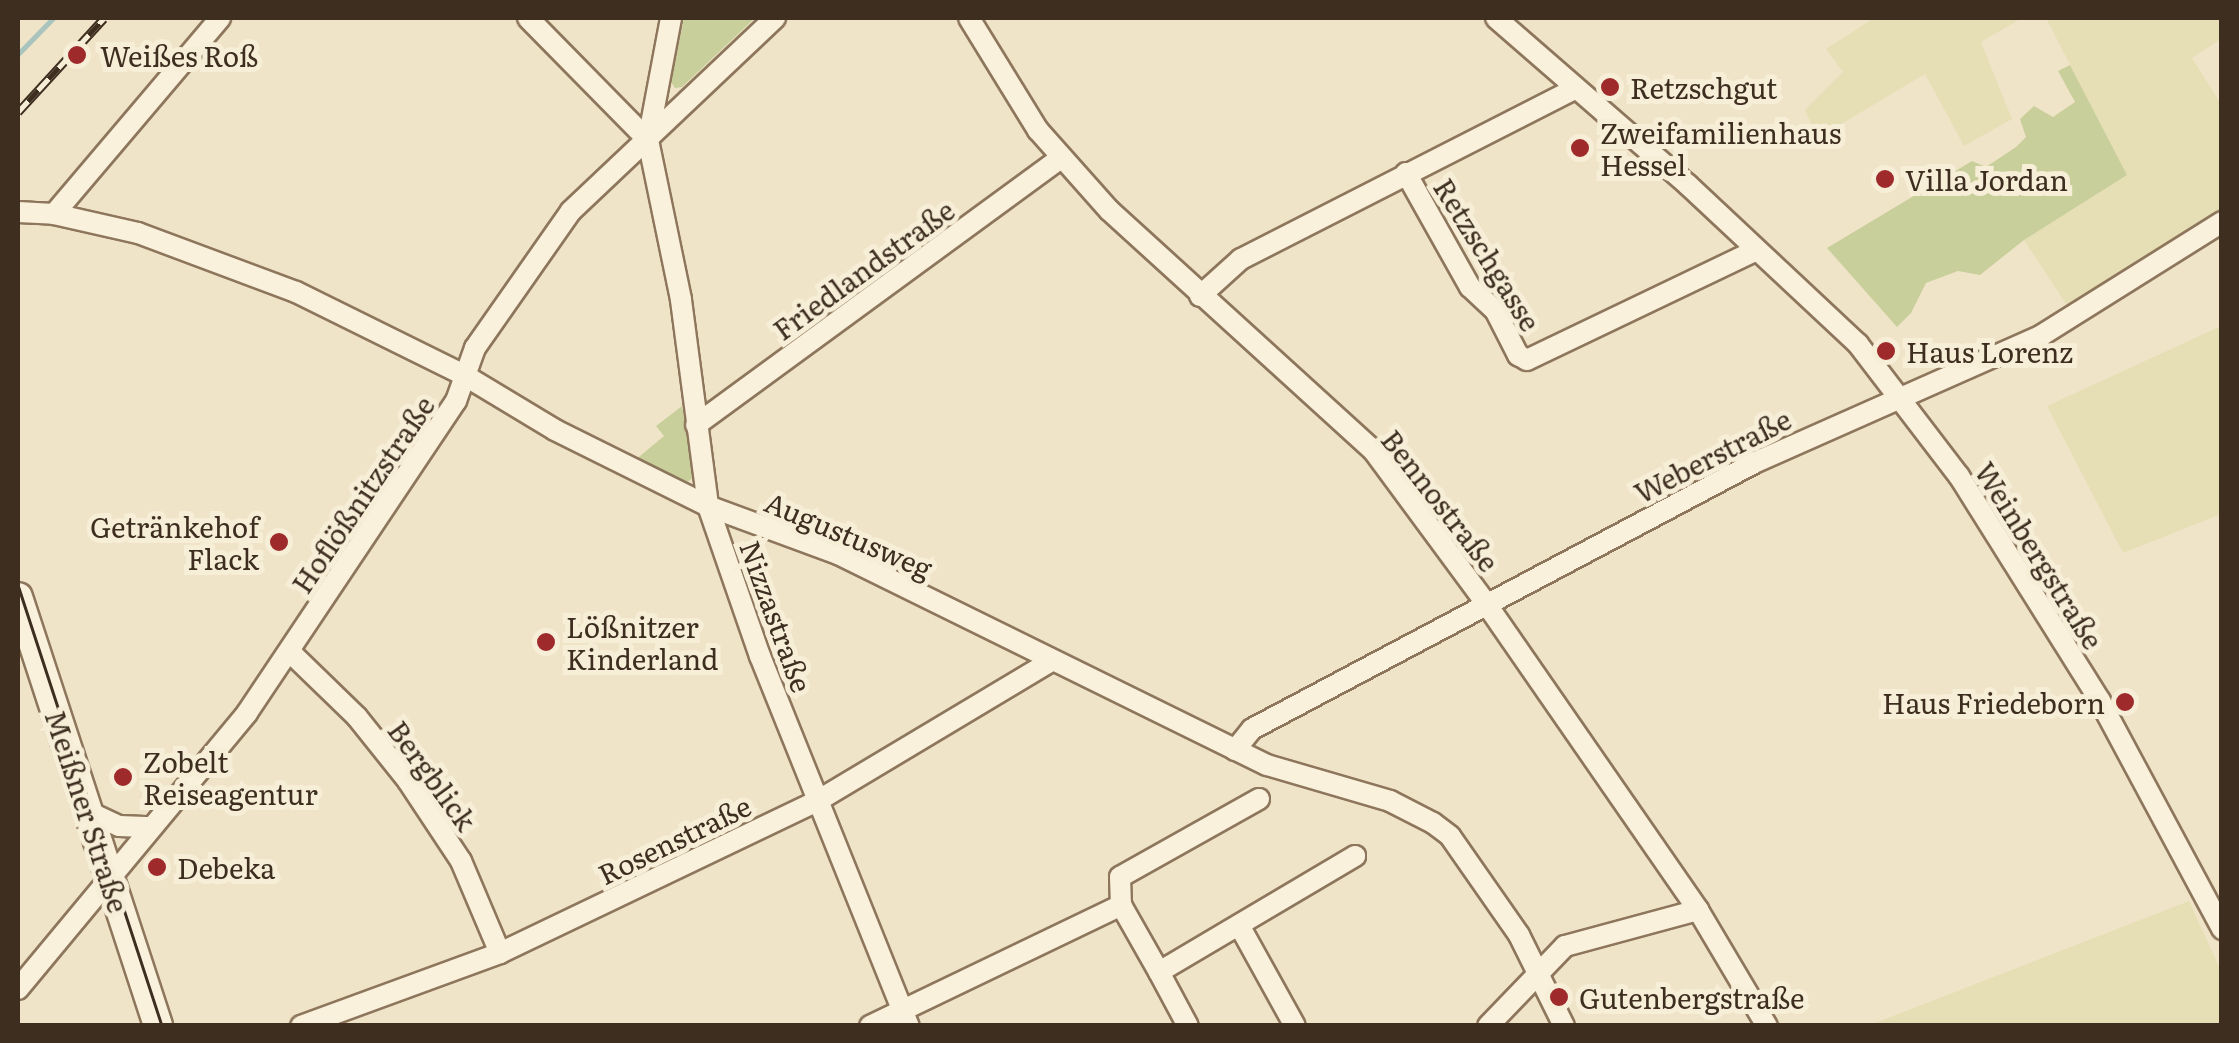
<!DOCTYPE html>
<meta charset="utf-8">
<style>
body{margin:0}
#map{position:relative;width:2239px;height:1043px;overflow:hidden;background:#f0e4c8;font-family:Literata,serif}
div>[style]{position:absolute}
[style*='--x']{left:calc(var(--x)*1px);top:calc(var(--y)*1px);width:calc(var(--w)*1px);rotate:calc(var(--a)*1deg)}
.farmland>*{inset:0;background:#e6deb5}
.green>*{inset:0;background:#c9cf9b}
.stream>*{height:5px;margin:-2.5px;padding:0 2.5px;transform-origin:2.5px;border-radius:2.5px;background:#a9c4bc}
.roads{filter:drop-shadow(2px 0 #8d765c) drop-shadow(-2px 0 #8d765c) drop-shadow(0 2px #8d765c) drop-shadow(0 -2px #8d765c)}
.minor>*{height:20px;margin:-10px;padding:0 10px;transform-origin:10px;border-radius:10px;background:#faf1dc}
.secondary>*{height:28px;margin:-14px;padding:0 14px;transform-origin:14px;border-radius:14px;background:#faf1dc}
.tram>*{height:2.5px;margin:-1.25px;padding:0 1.25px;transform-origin:1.25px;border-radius:1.25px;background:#3d2e20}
.rail>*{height:9px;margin-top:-4.5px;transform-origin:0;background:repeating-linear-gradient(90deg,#f7eed8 0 15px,#3d2e20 0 30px);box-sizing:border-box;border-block:2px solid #3d2e20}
.dots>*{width:28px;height:28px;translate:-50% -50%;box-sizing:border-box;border:5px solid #f7eed8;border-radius:50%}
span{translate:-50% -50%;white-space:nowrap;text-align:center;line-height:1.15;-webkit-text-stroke:10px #f7eed8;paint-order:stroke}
.poi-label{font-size:28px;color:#3d2e20}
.left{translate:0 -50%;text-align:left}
.right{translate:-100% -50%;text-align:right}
.street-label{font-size:28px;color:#3d2e20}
.frame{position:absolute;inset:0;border:20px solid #3d2e20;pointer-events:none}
</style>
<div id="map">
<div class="farmland">
<div style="clip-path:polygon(1874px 18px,2022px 18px,1981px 42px,2012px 119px,1964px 146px,1925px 74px,1818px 138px,1805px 110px,1843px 72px,1826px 49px)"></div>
<div style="clip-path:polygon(2046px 18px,2221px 18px,2221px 39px,2192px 58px,2221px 104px,2221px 212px,2070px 310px,2024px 240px,2127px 175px)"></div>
<div style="clip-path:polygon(2221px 326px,2221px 514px,2123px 553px,2047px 406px)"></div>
<div style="clip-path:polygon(2189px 901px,2221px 971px,2221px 1025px,1870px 1025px)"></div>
</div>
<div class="green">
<div style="clip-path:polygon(684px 18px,755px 18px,682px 87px,675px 88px,671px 82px)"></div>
<div style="clip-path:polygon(2070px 65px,2127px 175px,2024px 240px,1980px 275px,1958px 271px,1926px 283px,1911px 313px,1897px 327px,1827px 248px,1972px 161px,1986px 167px,2016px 147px,2026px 137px,2020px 119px,2034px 106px,2053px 117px,2075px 102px,2058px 71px)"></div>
<div style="clip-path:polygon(682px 406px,695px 476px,685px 484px,634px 461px,664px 436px,656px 426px)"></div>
</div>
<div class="stream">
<div style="--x:18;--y:54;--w:50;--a:-45.8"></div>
</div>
<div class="roads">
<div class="minor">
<div style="--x:528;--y:18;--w:171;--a:45.5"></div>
<div style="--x:648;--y:140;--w:163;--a:78.3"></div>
<div style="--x:681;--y:300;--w:208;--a:82.5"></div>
<div style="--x:708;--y:506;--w:159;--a:70.9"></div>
<div style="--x:760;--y:656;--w:399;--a:68.1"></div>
<div style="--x:969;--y:18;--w:132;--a:58.4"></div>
<div style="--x:1038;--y:130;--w:107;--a:48.4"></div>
<div style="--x:1109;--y:210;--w:357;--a:42.3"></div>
<div style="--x:1373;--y:450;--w:189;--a:53.6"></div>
<div style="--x:1485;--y:602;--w:374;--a:55.3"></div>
<div style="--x:1698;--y:910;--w:135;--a:59.3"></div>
<div style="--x:1496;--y:18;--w:254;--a:41"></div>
<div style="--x:1688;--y:185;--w:233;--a:43.1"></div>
<div style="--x:1858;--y:344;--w:166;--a:52.6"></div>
<div style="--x:1959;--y:476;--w:266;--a:57.9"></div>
<div style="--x:2100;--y:701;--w:259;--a:61.8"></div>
<div style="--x:648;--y:140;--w:124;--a:-79.3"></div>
<div style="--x:1406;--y:173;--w:131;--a:60.7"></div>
<div style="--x:1470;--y:287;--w:34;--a:43"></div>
<div style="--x:1495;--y:310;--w:51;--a:62.9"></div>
<div style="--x:1518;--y:355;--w:10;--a:29"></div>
<div style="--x:1527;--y:360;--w:253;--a:-25.6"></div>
<div style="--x:18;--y:212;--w:36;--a:3"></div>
<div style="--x:54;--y:214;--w:86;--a:12.7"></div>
<div style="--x:138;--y:233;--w:169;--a:20.5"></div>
<div style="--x:296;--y:292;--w:187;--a:26.3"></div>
<div style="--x:464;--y:375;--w:106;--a:31.1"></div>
<div style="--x:555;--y:430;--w:171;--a:26.4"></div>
<div style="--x:708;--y:506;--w:139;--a:20.3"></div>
<div style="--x:838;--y:554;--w:478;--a:26.2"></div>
<div style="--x:1267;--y:765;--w:128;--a:16.3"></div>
<div style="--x:1390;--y:801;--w:48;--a:27.1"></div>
<div style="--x:1433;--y:823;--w:21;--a:37"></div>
<div style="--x:1450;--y:836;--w:121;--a:55.1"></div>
<div style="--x:1519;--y:935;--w:102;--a:63.7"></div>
<div style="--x:54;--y:214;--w:257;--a:-49.7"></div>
<div style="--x:1200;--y:296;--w:55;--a:-42.1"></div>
<div style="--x:1241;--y:259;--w:375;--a:-27"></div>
<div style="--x:696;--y:425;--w:452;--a:-36.2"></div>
<div style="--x:289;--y:651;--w:95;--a:44.1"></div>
<div style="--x:357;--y:717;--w:82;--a:51.4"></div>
<div style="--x:408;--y:781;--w:96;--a:56.5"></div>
<div style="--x:461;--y:861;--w:100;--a:67"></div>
<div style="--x:1235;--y:750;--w:27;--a:-51"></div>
<div style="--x:1252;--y:729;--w:570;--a:-27.91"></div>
<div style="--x:1756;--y:462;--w:313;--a:-23.9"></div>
<div style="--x:2042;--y:335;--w:213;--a:-32.1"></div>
<div style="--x:1259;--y:799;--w:159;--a:150.7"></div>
<div style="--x:1120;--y:877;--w:28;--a:88"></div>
<div style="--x:1121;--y:905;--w:77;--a:60.4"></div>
<div style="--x:1159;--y:972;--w:228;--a:-30.6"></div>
<div style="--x:89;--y:812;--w:33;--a:25"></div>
<div style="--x:119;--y:826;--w:33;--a:2"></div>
<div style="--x:1239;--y:925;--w:115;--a:61"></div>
<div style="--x:1159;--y:972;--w:61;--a:61.8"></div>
<div style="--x:18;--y:989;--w:359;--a:-50.3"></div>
<div style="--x:247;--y:713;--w:376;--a:-56.2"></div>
<div style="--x:456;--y:401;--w:56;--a:-70.3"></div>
<div style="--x:475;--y:348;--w:167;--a:-55"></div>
<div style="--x:571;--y:211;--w:281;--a:-43.4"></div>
<div style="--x:301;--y:1026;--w:212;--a:-20.1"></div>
<div style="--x:500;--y:953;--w:354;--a:-25.6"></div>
<div style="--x:819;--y:800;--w:270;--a:-30.9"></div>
<div style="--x:870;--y:1026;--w:279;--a:-25.7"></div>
<div style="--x:1488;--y:1026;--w:111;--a:-46.1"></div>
<div style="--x:1565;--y:946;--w:138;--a:-15.1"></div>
</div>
<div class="secondary">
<div style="--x:18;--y:597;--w:451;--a:71.9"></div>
</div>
</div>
<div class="tram">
<div style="--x:18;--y:585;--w:464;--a:71.9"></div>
</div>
<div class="rail">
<div style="--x:18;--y:112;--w:127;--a:-47.5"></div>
</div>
<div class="dots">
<div style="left:77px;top:55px;background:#9e2a2b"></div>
<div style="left:1610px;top:87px;background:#9e2a2b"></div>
<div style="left:1580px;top:148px;background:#9e2a2b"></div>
<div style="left:1885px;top:179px;background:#9e2a2b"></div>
<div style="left:1886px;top:351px;background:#9e2a2b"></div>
<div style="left:279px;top:542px;background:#9e2a2b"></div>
<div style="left:546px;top:642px;background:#9e2a2b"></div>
<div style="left:2125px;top:702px;background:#9e2a2b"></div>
<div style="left:123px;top:777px;background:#9e2a2b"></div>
<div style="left:157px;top:867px;background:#9e2a2b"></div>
<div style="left:1559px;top:997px;background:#9e2a2b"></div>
</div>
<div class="poi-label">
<span class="left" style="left:100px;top:55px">Weißes Roß</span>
<span class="left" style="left:1630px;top:87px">Retzschgut</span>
<span class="left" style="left:1600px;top:148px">Zweifamilienhaus<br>Hessel</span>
<span class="left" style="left:1905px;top:179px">Villa Jordan</span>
<span class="left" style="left:1906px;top:351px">Haus Lorenz</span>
<span class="right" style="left:259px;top:542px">Getränkehof<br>Flack</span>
<span class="left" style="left:566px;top:642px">Lößnitzer<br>Kinderland</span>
<span class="right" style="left:2105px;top:702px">Haus Friedeborn</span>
<span class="left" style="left:143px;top:777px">Zobelt<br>Reiseagentur</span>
<span class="left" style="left:177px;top:867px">Debeka</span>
<span class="left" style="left:1579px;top:997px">Gutenbergstraße</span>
</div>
<div class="street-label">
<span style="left:1488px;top:254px;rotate:58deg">Retzschgasse</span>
<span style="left:863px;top:269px;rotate:-36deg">Friedlandstraße</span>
<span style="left:1712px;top:455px;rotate:-27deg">Weberstraße</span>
<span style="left:362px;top:494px;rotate:-56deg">Hoflößnitzstraße</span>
<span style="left:1441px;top:500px;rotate:52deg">Bennostraße</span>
<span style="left:849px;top:534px;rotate:23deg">Augustusweg</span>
<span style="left:2040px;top:555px;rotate:58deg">Weinbergstraße</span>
<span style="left:777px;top:616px;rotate:70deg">Nizzastraße</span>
<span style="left:433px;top:775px;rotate:54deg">Bergblick</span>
<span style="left:88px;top:811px;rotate:72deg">Meißner Straße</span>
<span style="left:674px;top:839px;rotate:-26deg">Rosenstraße</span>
</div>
<div class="frame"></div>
</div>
